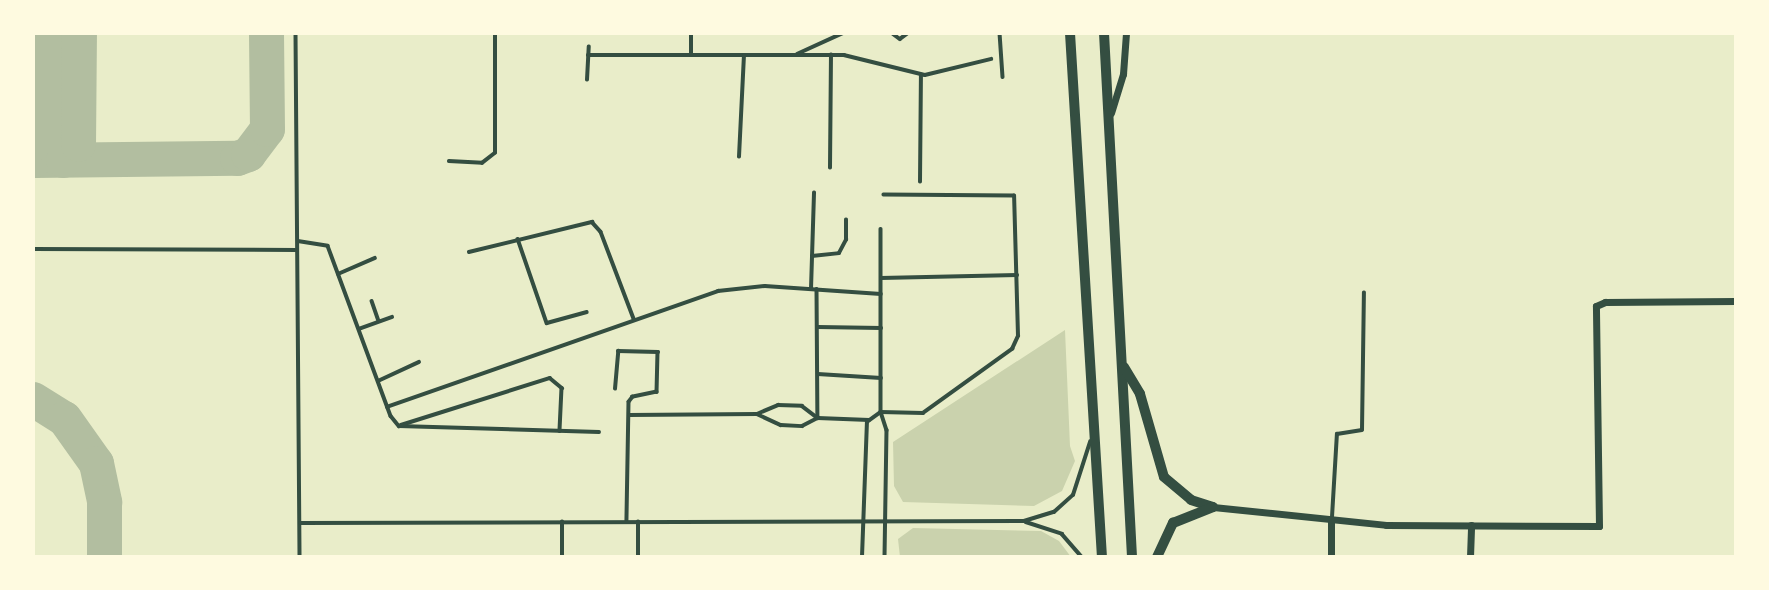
<!DOCTYPE html>
<style>
body{margin:0}
#map{position:relative;width:1769px;height:590px;overflow:hidden;background:#e9edc9;font-family:Montserrat,sans-serif}
div>[style]{position:absolute}
[style*='--x']{left:calc(var(--x)*1px);top:calc(var(--y)*1px);width:calc(var(--w)*1px);rotate:calc(var(--a)*1deg)}
.green>*{inset:0;background:#cad2ad}
.taxiway>*{height:35px;margin:-17.5px;padding:0 17.5px;transform-origin:17.5px;border-radius:17.5px;background:#b2bea0}
.service>*{height:3.5px;margin:-1.75px;padding:0 1.75px;transform-origin:1.75px;border-radius:1.75px;background:#344e41}
.minor>*{height:7px;margin:-3.5px;padding:0 3.5px;transform-origin:3.5px;border-radius:3.5px;background:#344e41}
.trunk>*{height:10px;margin:-5px;padding:0 5px;transform-origin:5px;border-radius:5px;background:#344e41}
span{translate:-50% -50%;white-space:nowrap;text-align:center;line-height:1.15;-webkit-text-stroke:6px #fefae0;paint-order:stroke}
.frame{position:absolute;inset:0;border:35px solid #fefae0;pointer-events:none}
</style>
<div id="map">
<div class="green">
<div style="clip-path:polygon(1065px 330px,1070px 446px,1075px 461px,1062px 491px,1034px 506px,903px 502px,894px 486px,893px 442px)"></div>
<div style="clip-path:polygon(913px 528px,1041px 531px,1059px 541px,1071px 557px,900px 557px,898px 539px)"></div>
</div>
<div class="taxiway">
<div style="--x:33;--y:160;--w:204;--a:-0.6"></div>
<div style="--x:237;--y:158;--w:12;--a:-20"></div>
<div style="--x:248;--y:154;--w:31;--a:-53"></div>
<div style="--x:267;--y:129;--w:96;--a:-90.6"></div>
<div style="--x:34;--y:160;--w:23;--a:-45"></div>
<div style="--x:50;--y:144;--w:111;--a:-90"></div>
<div style="--x:63;--y:160;--w:22;--a:-47"></div>
<div style="--x:78;--y:144;--w:111;--a:-89.5"></div>
<div style="--x:33;--y:399;--w:36;--a:32"></div>
<div style="--x:64;--y:418;--w:55;--a:54.6"></div>
<div style="--x:96;--y:463;--w:40;--a:78"></div>
<div style="--x:104;--y:502;--w:55;--a:90"></div>
</div>
<div class="service">
<div style="--x:296;--y:33;--w:524;--a:89.56"></div>
<div style="--x:892;--y:33;--w:10;--a:37"></div>
<div style="--x:900;--y:39;--w:10;--a:-37"></div>
<div style="--x:1000;--y:33;--w:44;--a:86.1"></div>
<div style="--x:797;--y:54;--w:51;--a:-24.5"></div>
<div style="--x:588;--y:55;--w:256;--a:0"></div>
<div style="--x:844;--y:55;--w:83;--a:13.9"></div>
<div style="--x:925;--y:75;--w:68;--a:-13.6"></div>
<div style="--x:691;--y:55;--w:22;--a:-90"></div>
<div style="--x:587;--y:80;--w:33;--a:-87"></div>
<div style="--x:739;--y:157;--w:101;--a:-87.2"></div>
<div style="--x:449;--y:161;--w:33;--a:3"></div>
<div style="--x:482;--y:163;--w:16;--a:-38"></div>
<div style="--x:495;--y:153;--w:120;--a:-90"></div>
<div style="--x:830;--y:168;--w:113;--a:-89.5"></div>
<div style="--x:920;--y:182;--w:107;--a:-89.5"></div>
<div style="--x:881;--y:229;--w:183;--a:90"></div>
<div style="--x:881;--y:412;--w:19;--a:72"></div>
<div style="--x:887;--y:430;--w:127;--a:90.9"></div>
<div style="--x:518;--y:239;--w:89;--a:71"></div>
<div style="--x:547;--y:323;--w:41;--a:-15.4"></div>
<div style="--x:298;--y:241;--w:30;--a:9"></div>
<div style="--x:328;--y:246;--w:181;--a:69.7"></div>
<div style="--x:391;--y:416;--w:13;--a:51"></div>
<div style="--x:399;--y:426;--w:200;--a:1.7"></div>
<div style="--x:33;--y:249;--w:264;--a:0.2"></div>
<div style="--x:469;--y:252;--w:127;--a:-13.7"></div>
<div style="--x:592;--y:222;--w:13;--a:48"></div>
<div style="--x:601;--y:232;--w:93;--a:69.2"></div>
<div style="--x:812;--y:256;--w:27;--a:-6"></div>
<div style="--x:839;--y:253;--w:15;--a:-62"></div>
<div style="--x:846;--y:240;--w:20;--a:-90"></div>
<div style="--x:338;--y:274;--w:40;--a:-23.4"></div>
<div style="--x:881;--y:278;--w:136;--a:-1.3"></div>
<div style="--x:811;--y:289;--w:96;--a:-88.2"></div>
<div style="--x:817;--y:289;--w:129;--a:89.6"></div>
<div style="--x:372;--y:301;--w:21;--a:71"></div>
<div style="--x:818;--y:327;--w:63;--a:0.9"></div>
<div style="--x:359;--y:329;--w:35;--a:-20"></div>
<div style="--x:818;--y:374;--w:63;--a:3.6"></div>
<div style="--x:378;--y:381;--w:45;--a:-24.9"></div>
<div style="--x:615;--y:389;--w:38;--a:-85"></div>
<div style="--x:618;--y:351;--w:40;--a:1.4"></div>
<div style="--x:658;--y:352;--w:40;--a:91.4"></div>
<div style="--x:657;--y:392;--w:25;--a:168"></div>
<div style="--x:633;--y:397;--w:6;--a:129"></div>
<div style="--x:629;--y:402;--w:120;--a:91"></div>
<div style="--x:387;--y:407;--w:351;--a:-19.3"></div>
<div style="--x:718;--y:291;--w:47;--a:-6.1"></div>
<div style="--x:765;--y:286;--w:116;--a:3.9"></div>
<div style="--x:757;--y:414;--w:26;--a:25"></div>
<div style="--x:781;--y:425;--w:21;--a:3"></div>
<div style="--x:802;--y:426;--w:18;--a:-27"></div>
<div style="--x:818;--y:418;--w:51;--a:2.2"></div>
<div style="--x:629;--y:415;--w:128;--a:-0.4"></div>
<div style="--x:757;--y:414;--w:23;--a:-23"></div>
<div style="--x:778;--y:405;--w:24;--a:2"></div>
<div style="--x:802;--y:406;--w:20;--a:37"></div>
<div style="--x:401;--y:425;--w:156;--a:-17.5"></div>
<div style="--x:550;--y:378;--w:16;--a:40"></div>
<div style="--x:562;--y:388;--w:43;--a:92.7"></div>
<div style="--x:1332;--y:517;--w:83;--a:-86.6"></div>
<div style="--x:1337;--y:434;--w:25;--a:-9"></div>
<div style="--x:1362;--y:430;--w:137;--a:-89.2"></div>
<div style="--x:1026;--y:522;--w:38;--a:18"></div>
<div style="--x:1062;--y:534;--w:30;--a:49"></div>
<div style="--x:300;--y:523;--w:724;--a:-0.16"></div>
<div style="--x:1024;--y:521;--w:31;--a:-17"></div>
<div style="--x:1054;--y:512;--w:25;--a:-42"></div>
<div style="--x:1073;--y:495;--w:56;--a:-72.2"></div>
<div style="--x:562;--y:557;--w:35;--a:-90"></div>
<div style="--x:638;--y:557;--w:35;--a:-90"></div>
<div style="--x:862;--y:557;--w:135;--a:-87.9"></div>
<div style="--x:867;--y:422;--w:17;--a:-36"></div>
<div style="--x:881;--y:412;--w:42;--a:1.4"></div>
<div style="--x:923;--y:413;--w:110;--a:-35.7"></div>
<div style="--x:1012;--y:349;--w:14;--a:-65"></div>
<div style="--x:1018;--y:336;--w:140;--a:-91.6"></div>
<div style="--x:1014;--y:196;--w:130;--a:-179.6"></div>
</div>
<div class="minor">
<div style="--x:1111;--y:113;--w:41;--a:-72.9"></div>
<div style="--x:1123;--y:74;--w:41;--a:-85.8"></div>
<div style="--x:1213;--y:507;--w:174;--a:5.9"></div>
<div style="--x:1386;--y:525;--w:213;--a:0.3"></div>
<div style="--x:1599;--y:526;--w:220;--a:-90.8"></div>
<div style="--x:1596;--y:306;--w:10;--a:-24"></div>
<div style="--x:1605;--y:302;--w:131;--a:-0.4"></div>
<div style="--x:1331;--y:557;--w:38;--a:-90"></div>
<div style="--x:1470;--y:557;--w:32;--a:-88"></div>
</div>
<div class="trunk">
<div style="--x:1070;--y:33;--w:525;--a:86.51"></div>
<div style="--x:1104;--y:33;--w:525;--a:86.94"></div>
<div style="--x:1124;--y:367;--w:31;--a:59"></div>
<div style="--x:1140;--y:394;--w:86;--a:73.9"></div>
<div style="--x:1164;--y:477;--w:35;--a:40"></div>
<div style="--x:1191;--y:500;--w:23;--a:18"></div>
<div style="--x:1157;--y:557;--w:38;--a:-65"></div>
<div style="--x:1173;--y:523;--w:43;--a:-21.8"></div>
</div>
<div class="frame"></div>
</div>
